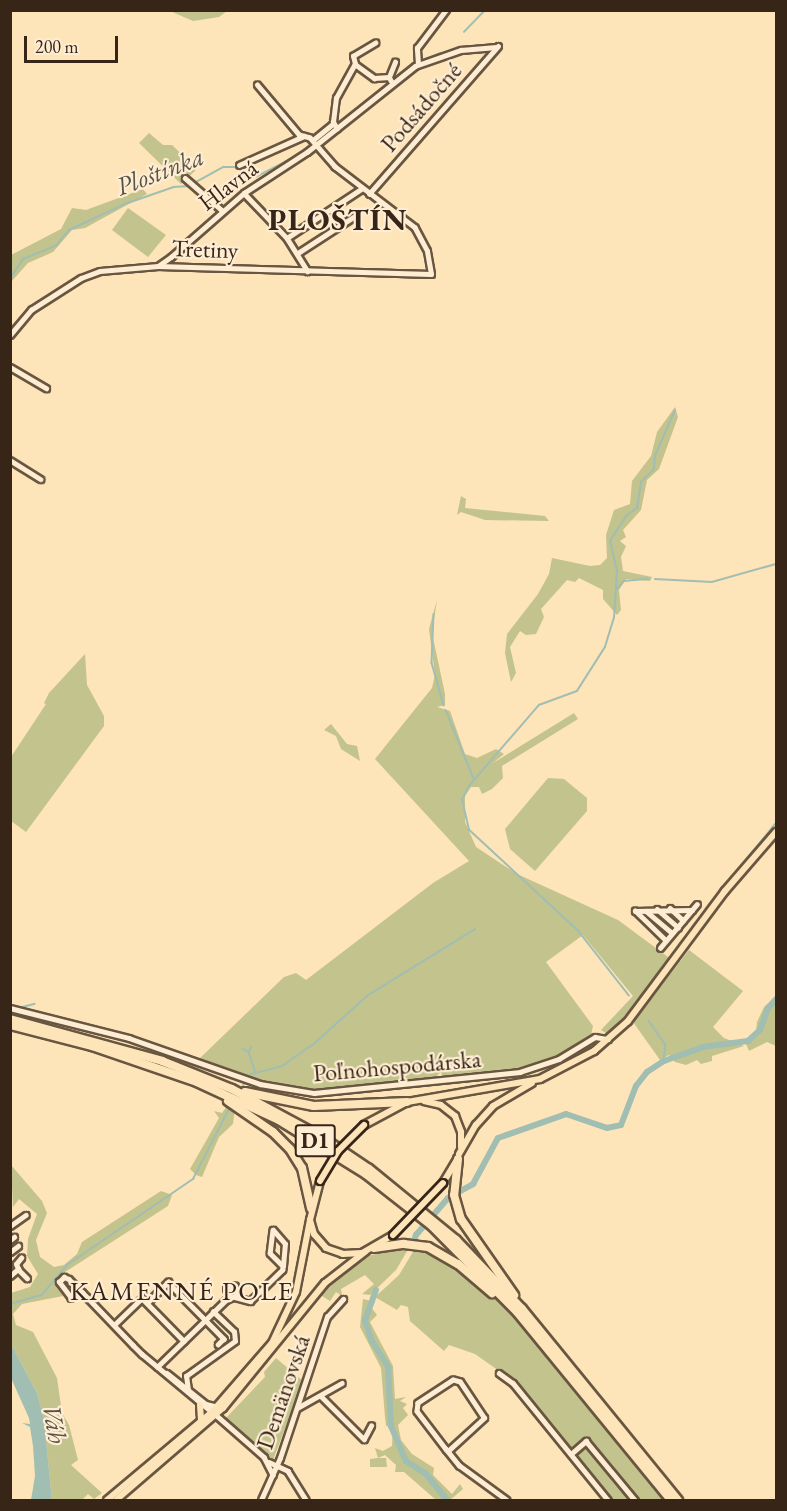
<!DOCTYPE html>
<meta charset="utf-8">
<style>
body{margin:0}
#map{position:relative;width:787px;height:1511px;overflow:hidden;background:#fee4b9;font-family:"EB Garamond",serif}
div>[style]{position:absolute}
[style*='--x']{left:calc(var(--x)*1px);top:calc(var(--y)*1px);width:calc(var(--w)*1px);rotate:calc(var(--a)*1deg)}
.green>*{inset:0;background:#c3c38d}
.water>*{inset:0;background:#a0beb1}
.stream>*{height:1.5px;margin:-0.75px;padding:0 0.75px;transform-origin:0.75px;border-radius:0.75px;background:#a0beb1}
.river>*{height:6px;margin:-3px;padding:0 3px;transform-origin:3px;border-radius:3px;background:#a0beb1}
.roads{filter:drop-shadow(2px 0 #695640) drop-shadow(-2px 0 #695640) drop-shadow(0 2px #695640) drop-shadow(0 -2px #695640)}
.minor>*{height:4.5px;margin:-2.25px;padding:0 2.25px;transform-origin:2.25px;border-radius:2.25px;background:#feedd2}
.major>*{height:6px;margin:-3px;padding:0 3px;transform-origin:3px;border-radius:3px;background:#fee4b9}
.highway>*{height:8px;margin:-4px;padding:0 4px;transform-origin:4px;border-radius:4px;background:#fee4b9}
.bridges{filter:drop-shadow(2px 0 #372618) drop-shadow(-2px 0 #372618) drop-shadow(0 2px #372618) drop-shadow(0 -2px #372618)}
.major-bridge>*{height:6px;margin:-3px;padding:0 3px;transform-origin:3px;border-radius:3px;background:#fee4b9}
span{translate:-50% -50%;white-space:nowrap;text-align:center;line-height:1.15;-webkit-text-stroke:4.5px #feedd2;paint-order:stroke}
.shield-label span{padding:2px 4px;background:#feedd2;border:2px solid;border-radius:4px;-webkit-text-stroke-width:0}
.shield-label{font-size:22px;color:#372618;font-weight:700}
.street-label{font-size:24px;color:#372618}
.water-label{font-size:26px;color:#565446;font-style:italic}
.quarter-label{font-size:27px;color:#372618;letter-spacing:1.5px}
.district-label{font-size:30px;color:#372618;font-weight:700;letter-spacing:1.5px}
.frame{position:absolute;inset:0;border:12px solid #372618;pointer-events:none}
.scale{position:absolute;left:24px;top:36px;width:94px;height:27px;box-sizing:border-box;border:3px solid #372618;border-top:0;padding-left:8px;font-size:18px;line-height:21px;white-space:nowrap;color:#372618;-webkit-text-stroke:4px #feedd2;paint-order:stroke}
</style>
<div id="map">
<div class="green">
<div style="clip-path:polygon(170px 11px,227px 11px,219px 17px,193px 21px)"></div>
<div style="clip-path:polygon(149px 133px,163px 145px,172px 145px,197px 169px,181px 184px,139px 143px)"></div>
<div style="clip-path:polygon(143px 189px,147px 194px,85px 228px,72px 230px,53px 252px,28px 263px,11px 282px,11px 255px,61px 229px,72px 208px,86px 210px)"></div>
<div style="clip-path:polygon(128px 208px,166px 235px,148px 257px,112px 230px)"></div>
<div style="clip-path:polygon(675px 407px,678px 417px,659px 469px,647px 480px,641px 510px,623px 530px,626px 537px,620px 541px,626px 546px,621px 557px,623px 571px,652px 577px,650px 581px,626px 579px,619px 590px,621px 610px,617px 615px,603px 599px,603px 590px,579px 578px,575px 582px,567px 580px,541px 609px,544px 617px,536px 634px,526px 635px,520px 631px,510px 647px,516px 673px,511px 682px,505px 653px,507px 634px,538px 594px,549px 574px,552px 558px,590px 566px,600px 565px,607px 558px,606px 535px,614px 510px,630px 504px,632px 481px,651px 456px,657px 432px)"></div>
<div style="clip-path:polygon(461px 496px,466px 499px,465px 508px,545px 516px,549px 521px,485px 520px,461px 512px,457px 515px)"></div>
<div style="clip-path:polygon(437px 600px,432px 633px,445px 694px,445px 705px,437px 707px,450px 711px,465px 754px,477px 758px,496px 749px,504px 754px,493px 763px,574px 713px,578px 719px,502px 766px,503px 778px,492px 789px,482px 794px,479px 787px,471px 787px,465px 796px,465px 822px,476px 847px,517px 874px,618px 920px,672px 960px,609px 1035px,601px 1030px,633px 996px,583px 935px,546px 962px,593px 1026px,591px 1035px,561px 1055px,520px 1070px,452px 1078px,442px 1076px,441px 1072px,432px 1080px,326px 1091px,259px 1081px,198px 1060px,284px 977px,296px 973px,306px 980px,433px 883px,469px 861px,375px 759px,432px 688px,435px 675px,429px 629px)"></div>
<div style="clip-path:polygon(85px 654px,87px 685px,104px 716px,104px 726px,26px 832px,11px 821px,11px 757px,46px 704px,44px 703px,49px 693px)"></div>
<div style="clip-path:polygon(331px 724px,347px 744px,357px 746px,360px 761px,341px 749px,336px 736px,324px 730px)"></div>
<div style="clip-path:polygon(548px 778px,564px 779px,587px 798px,587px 811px,535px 871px,510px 849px,505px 829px)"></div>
<div style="clip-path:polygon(689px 950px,743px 991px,713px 1027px,724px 1038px,744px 1046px,712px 1056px,712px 1061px,701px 1064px,697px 1060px,686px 1065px,675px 1062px,669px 1055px,660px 1060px,633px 1022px)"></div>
<div style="clip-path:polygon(776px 996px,776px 1046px,767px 1042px,749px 1051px,746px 1044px,760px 1032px,756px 1031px,757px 1022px,764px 1007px)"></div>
<div style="clip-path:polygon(229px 1103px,235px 1107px,233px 1124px,219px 1137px,202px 1177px,196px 1175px,190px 1169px,219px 1118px,214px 1111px,222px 1113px)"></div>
<div style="clip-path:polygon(11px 1165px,42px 1201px,47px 1213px,36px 1240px,40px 1257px,54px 1267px,64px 1265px,77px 1254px,82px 1242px,161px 1191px,172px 1195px,168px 1206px,65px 1272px,56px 1285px,63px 1296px,22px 1304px,13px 1314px,16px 1325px,33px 1332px,57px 1378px,62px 1413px,69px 1425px,78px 1460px,71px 1465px,102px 1493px,94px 1499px,88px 1494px,82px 1500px,52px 1500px,44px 1421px,37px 1393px,11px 1344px,11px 1293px,30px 1287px,38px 1274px,27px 1256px,28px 1239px,37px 1214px,19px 1199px,13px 1207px)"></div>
<div style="clip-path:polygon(410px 1246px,396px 1270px,370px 1295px,362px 1294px,374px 1284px,365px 1275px,341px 1289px,342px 1296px,336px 1292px,330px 1301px,319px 1294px,367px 1256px)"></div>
<div style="clip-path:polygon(416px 1247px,443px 1256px,487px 1290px,530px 1334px,668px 1500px,614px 1500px,515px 1382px,475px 1354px,449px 1345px,444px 1351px,410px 1321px,408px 1307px,401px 1305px,397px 1310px,375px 1297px,399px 1275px)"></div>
<div style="clip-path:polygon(363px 1299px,375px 1302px,371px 1307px,377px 1315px,370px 1322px,393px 1366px,395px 1399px,406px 1397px,400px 1401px,407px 1404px,403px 1408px,408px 1415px,398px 1425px,401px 1440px,412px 1454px,434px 1468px,433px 1475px,452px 1494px,460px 1484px,463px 1489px,450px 1500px,436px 1500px,404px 1472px,395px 1472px,396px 1465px,385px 1455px,378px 1458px,386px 1458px,387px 1467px,370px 1467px,370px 1459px,378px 1458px,375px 1448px,383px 1451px,392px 1446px,393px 1427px,386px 1426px,385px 1417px,381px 1368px,360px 1327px)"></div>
<div style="clip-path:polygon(276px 1358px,303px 1381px,273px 1460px,225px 1419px,265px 1377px,264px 1372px)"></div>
</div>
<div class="water">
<div style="clip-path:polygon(11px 1344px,37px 1393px,44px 1420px,52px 1500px,31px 1500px,35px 1476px,33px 1446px,30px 1427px,22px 1423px,30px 1424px,29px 1418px,11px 1378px)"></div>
</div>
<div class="stream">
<div style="--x:464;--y:32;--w:30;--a:-46"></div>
<div style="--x:419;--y:62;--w:23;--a:-23"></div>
<div style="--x:311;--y:146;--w:134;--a:-38.3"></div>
<div style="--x:10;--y:279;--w:24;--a:-57"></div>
<div style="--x:23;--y:259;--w:35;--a:-22"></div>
<div style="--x:56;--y:246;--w:21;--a:-51"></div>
<div style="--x:69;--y:230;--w:62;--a:-24.9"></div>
<div style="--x:125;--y:204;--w:52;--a:-19.1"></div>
<div style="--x:174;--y:187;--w:15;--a:-4"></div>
<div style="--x:189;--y:186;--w:39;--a:-29"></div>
<div style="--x:223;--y:167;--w:12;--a:0"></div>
<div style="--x:235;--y:167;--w:23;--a:25"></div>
<div style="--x:256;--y:177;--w:50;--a:-27.6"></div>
<div style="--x:655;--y:579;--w:57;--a:3"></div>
<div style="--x:712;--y:582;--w:66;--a:-15.7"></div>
<div style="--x:617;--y:589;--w:11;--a:-49"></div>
<div style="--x:624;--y:581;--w:24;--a:-5"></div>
<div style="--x:434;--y:614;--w:49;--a:92.3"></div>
<div style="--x:432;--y:663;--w:44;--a:74.1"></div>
<div style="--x:446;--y:710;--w:74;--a:67.9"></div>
<div style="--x:740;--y:867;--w:57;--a:-50.7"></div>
<div style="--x:629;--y:996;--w:83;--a:-128.1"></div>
<div style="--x:578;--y:931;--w:149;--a:-137.2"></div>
<div style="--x:469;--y:830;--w:31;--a:-103"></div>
<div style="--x:462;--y:800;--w:16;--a:-63"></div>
<div style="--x:469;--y:786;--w:107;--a:-49.2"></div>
<div style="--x:539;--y:705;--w:40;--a:-20.2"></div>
<div style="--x:577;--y:691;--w:52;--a:-57.5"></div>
<div style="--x:605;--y:647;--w:30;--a:-73"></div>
<div style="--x:614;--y:618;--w:47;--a:-86.3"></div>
<div style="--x:617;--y:571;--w:31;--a:-103"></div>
<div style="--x:610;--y:541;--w:30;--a:-57"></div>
<div style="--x:626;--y:516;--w:14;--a:-36"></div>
<div style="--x:637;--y:508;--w:26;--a:-81"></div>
<div style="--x:641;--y:482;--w:18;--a:-45"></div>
<div style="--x:654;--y:469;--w:13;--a:-86"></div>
<div style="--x:655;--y:456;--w:50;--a:-66.5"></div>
<div style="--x:11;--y:1006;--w:8;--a:14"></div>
<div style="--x:19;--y:1008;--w:16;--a:-15"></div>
<div style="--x:649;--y:1021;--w:29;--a:55"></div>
<div style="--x:666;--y:1045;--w:16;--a:97"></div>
<div style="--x:252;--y:1047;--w:6;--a:121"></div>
<div style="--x:249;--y:1052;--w:20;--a:72"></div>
<div style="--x:243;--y:1049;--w:7;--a:27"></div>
<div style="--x:251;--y:1074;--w:32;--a:-14"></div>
<div style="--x:282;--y:1066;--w:40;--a:-34.9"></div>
<div style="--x:315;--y:1043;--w:70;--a:-42.1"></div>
<div style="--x:367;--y:996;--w:127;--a:-31.8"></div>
<div style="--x:243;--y:1086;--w:4;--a:-63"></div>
<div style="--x:10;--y:1304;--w:33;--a:-16"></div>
<div style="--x:42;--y:1295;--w:39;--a:-50"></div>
<div style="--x:67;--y:1265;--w:153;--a:-34.3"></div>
<div style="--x:193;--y:1179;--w:79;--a:-62.8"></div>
</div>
<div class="river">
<div style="--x:412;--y:1247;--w:13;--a:-72"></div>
<div style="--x:416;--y:1235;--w:49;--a:-49.1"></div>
<div style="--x:448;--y:1198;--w:29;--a:-29"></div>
<div style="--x:473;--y:1184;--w:52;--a:-61.5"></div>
<div style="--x:498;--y:1138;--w:72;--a:-19.4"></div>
<div style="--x:566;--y:1114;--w:43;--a:18.9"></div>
<div style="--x:607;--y:1128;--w:14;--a:-12"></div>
<div style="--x:621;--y:1125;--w:42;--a:-69"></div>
<div style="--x:636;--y:1086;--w:18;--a:-52"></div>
<div style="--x:647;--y:1072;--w:20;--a:-33"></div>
<div style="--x:664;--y:1061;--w:41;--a:-19.7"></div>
<div style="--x:703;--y:1047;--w:45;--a:-7.6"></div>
<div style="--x:748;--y:1041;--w:16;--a:-43"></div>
<div style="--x:760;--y:1030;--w:23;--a:-70"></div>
<div style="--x:768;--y:1008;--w:12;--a:-48"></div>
<div style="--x:376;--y:1290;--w:33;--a:110"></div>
<div style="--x:365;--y:1321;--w:21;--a:71"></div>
<div style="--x:372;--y:1341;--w:31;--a:58"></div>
<div style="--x:388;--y:1367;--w:59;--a:87.1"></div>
<div style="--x:391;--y:1426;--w:38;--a:67"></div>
<div style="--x:406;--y:1461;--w:24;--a:33"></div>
<div style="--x:426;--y:1474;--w:33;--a:51"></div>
</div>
<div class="roads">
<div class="minor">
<div style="--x:355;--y:64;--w:24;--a:36"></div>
<div style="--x:374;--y:78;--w:15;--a:-4"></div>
<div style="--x:389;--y:77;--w:6;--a:59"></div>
<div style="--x:418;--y:64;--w:16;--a:-94"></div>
<div style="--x:417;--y:48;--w:48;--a:-52.7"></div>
<div style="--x:389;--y:77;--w:16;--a:-68"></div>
<div style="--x:337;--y:129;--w:8;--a:-120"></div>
<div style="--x:333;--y:122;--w:24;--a:-83"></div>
<div style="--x:336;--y:98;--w:39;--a:-61"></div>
<div style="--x:355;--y:64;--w:8;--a:-104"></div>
<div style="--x:353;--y:56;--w:26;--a:-31"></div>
<div style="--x:313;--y:140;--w:26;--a:-39"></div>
<div style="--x:239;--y:165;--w:71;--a:-24"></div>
<div style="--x:185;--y:178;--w:50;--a:41"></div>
<div style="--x:244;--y:193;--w:62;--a:46.3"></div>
<div style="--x:287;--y:238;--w:39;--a:58"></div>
<div style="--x:369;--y:194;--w:196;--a:-48.9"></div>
<div style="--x:287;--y:238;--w:89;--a:-33.5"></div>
<div style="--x:298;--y:253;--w:68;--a:-33"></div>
<div style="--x:158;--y:266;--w:273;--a:1.7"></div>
<div style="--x:431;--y:274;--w:23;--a:-100"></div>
<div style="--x:427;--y:251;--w:26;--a:-118"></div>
<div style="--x:415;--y:228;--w:101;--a:-142.7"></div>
<div style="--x:335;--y:167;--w:38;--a:-131"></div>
<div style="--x:310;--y:138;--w:11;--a:-165"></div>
<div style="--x:299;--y:135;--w:65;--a:-130"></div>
<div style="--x:10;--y:335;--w:33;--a:-50"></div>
<div style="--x:31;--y:310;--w:59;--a:-32.6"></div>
<div style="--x:81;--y:278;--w:20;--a:-20"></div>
<div style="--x:100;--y:271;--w:58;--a:-4.9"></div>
<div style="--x:158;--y:266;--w:16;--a:-35"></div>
<div style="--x:171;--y:257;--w:97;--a:-41.2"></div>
<div style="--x:244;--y:193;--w:75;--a:-33.1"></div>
<div style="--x:307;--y:152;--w:138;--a:-38.5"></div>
<div style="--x:415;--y:66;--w:49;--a:-19.2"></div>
<div style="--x:461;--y:50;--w:35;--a:-5"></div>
<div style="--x:10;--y:367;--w:42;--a:30.3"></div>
<div style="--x:10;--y:460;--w:36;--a:32"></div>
<div style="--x:670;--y:908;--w:18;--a:43"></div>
<div style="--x:657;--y:909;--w:28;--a:41"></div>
<div style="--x:646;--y:911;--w:34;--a:40"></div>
<div style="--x:666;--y:941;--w:43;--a:-135.9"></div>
<div style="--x:635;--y:911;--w:57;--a:-1"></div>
<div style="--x:660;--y:948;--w:57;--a:-49.9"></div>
<div style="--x:10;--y:1008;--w:123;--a:14.1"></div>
<div style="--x:129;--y:1038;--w:139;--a:19.3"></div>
<div style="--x:260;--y:1084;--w:55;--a:9.5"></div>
<div style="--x:314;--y:1093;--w:207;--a:-5.8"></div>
<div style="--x:520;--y:1072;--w:41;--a:-18.4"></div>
<div style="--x:559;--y:1059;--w:42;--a:-31.4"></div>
<div style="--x:595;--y:1037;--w:13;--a:9"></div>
<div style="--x:10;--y:1226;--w:19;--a:-35"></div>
<div style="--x:10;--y:1240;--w:5;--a:-37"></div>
<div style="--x:10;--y:1252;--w:10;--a:-37"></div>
<div style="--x:18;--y:1269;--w:5;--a:-112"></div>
<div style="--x:16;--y:1264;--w:8;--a:-50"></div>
<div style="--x:10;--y:1276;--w:11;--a:-41"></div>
<div style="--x:18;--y:1269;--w:13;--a:45"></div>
<div style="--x:83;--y:1293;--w:13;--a:157"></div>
<div style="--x:71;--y:1298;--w:20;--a:-127"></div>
<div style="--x:59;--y:1282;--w:7;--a:-45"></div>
<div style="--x:64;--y:1277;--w:5;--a:22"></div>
<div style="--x:69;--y:1279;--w:28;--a:45"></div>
<div style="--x:89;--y:1299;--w:64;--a:46.3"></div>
<div style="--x:133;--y:1345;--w:13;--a:45"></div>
<div style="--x:142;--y:1354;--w:91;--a:39.6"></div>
<div style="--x:235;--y:1297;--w:16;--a:15"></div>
<div style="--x:250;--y:1301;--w:45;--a:-44.1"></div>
<div style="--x:282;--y:1270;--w:4;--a:-76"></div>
<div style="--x:283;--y:1266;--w:22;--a:-85"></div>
<div style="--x:285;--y:1244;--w:18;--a:-131"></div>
<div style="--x:273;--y:1230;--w:23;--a:97"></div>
<div style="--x:270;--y:1253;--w:18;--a:45"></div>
<div style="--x:147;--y:1303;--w:30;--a:-45"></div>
<div style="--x:168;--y:1282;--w:80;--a:45.5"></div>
<div style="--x:224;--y:1339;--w:8;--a:135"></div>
<div style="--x:114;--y:1325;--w:39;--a:-44"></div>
<div style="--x:142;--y:1298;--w:60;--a:45.7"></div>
<div style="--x:157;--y:1367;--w:96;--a:-44.2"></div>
<div style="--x:226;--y:1300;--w:12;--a:-24"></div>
<div style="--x:237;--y:1295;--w:9;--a:-103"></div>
<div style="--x:235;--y:1286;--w:9;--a:159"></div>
<div style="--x:227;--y:1289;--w:9;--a:69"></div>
<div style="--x:167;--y:1373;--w:50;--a:38.5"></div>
<div style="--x:206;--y:1404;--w:12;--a:14"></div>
<div style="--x:499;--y:1373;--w:17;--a:36"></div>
<div style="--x:513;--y:1383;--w:151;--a:50.9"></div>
<div style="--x:188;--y:1390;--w:14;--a:-98"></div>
<div style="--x:186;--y:1376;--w:60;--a:-35.5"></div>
<div style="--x:235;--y:1341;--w:9;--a:-96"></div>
<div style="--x:234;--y:1332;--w:29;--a:-136"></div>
<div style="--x:321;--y:1396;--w:61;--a:45"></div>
<div style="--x:364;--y:1439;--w:15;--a:-62"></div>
<div style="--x:297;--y:1408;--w:51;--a:-29.1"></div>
<div style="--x:216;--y:1415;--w:64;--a:41.2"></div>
<div style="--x:264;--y:1457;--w:20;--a:63"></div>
<div style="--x:448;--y:1451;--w:49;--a:-42.5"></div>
<div style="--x:484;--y:1418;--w:43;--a:-123.7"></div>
<div style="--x:460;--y:1382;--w:7;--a:-164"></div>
<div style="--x:453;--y:1380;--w:42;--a:146.7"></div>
<div style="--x:418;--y:1403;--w:8;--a:97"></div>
<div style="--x:417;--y:1411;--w:48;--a:52.7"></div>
<div style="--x:446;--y:1449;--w:21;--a:51"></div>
<div style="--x:459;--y:1465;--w:59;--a:36.1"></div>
<div style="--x:571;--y:1454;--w:20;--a:-41"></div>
<div style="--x:586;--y:1441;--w:77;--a:50.3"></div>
<div style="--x:269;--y:1462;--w:21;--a:25"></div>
<div style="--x:288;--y:1471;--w:34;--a:58"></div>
<div style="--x:261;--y:1500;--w:46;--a:-65.7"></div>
<div style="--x:280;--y:1458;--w:149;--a:-71.6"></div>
<div style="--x:327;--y:1317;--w:24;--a:-48"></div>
</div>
<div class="major">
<div style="--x:424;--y:1101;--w:17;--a:13"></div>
<div style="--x:441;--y:1105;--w:18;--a:38"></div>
<div style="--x:455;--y:1116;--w:17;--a:69"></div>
<div style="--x:461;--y:1132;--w:15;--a:90"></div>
<div style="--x:364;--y:1125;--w:49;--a:-28.1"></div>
<div style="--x:407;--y:1102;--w:135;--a:-9.8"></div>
<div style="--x:540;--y:1079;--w:61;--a:-27.4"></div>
<div style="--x:594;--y:1051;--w:45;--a:-41.4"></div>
<div style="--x:628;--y:1021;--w:162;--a:-53.3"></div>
<div style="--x:725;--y:891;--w:78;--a:-49.2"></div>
<div style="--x:459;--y:1154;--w:34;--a:-60"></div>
<div style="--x:476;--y:1125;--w:25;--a:-48"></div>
<div style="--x:493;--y:1106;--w:45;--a:-30.5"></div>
<div style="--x:320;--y:1181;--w:40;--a:104.4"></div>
<div style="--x:310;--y:1220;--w:15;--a:74"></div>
<div style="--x:314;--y:1234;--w:18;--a:49"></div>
<div style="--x:326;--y:1248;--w:18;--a:19"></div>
<div style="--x:343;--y:1254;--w:19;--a:-3"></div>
<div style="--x:362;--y:1253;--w:36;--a:-30"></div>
<div style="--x:443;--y:1183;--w:27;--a:-59"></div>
<div style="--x:200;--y:1405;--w:16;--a:86"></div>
<div style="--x:107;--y:1500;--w:137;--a:-40"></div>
<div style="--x:212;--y:1412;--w:91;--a:-49"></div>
<div style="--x:272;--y:1343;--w:56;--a:-64.8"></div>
<div style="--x:296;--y:1292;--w:73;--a:-79"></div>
<div style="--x:116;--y:1500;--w:141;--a:-40.7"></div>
<div style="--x:223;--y:1408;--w:161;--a:-50.8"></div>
<div style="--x:325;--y:1283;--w:51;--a:-37.8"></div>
</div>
<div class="highway">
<div style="--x:10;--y:1019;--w:158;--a:15.4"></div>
<div style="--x:162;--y:1061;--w:75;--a:21.8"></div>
<div style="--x:232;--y:1089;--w:103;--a:28.3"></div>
<div style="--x:323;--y:1138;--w:55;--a:34"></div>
<div style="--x:369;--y:1169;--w:112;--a:39.2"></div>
<div style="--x:456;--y:1240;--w:95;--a:46.3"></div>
<div style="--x:522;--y:1309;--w:247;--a:50.8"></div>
<div style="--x:10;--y:1025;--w:85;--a:14.4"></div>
<div style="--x:92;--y:1046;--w:111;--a:18.9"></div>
<div style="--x:197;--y:1082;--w:90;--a:24.9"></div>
<div style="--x:279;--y:1120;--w:102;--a:31.8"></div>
<div style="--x:366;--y:1174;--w:84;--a:38.2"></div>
<div style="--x:432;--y:1226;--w:122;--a:45.3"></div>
<div style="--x:518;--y:1313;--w:242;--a:50.7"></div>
<div style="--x:245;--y:1092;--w:70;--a:11.5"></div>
<div style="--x:314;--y:1106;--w:93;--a:-2.5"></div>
<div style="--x:228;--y:1101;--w:55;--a:34.6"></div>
<div style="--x:273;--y:1132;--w:24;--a:45"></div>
<div style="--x:290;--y:1149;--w:22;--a:58"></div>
<div style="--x:302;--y:1168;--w:41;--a:77.3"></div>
<div style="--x:458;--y:1159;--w:36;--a:96"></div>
<div style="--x:454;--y:1195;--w:25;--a:74"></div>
<div style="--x:461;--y:1219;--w:93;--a:55.1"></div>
<div style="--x:374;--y:1248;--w:30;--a:-8"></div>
<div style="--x:404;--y:1244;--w:24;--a:7"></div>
<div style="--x:428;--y:1247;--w:34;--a:30"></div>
<div style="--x:458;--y:1264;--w:45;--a:40.5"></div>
</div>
</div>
<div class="bridges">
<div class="major-bridge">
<div style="--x:320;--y:1181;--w:35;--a:-59"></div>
<div style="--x:338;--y:1151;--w:37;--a:-45"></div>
<div style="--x:393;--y:1235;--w:72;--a:-46.1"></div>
</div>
</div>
<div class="shield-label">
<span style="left:315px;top:1141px">D1</span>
</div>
<div class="street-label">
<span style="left:421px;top:107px;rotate:-49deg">Podsádočné</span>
<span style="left:228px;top:185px;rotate:-37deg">Hlavná</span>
<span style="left:205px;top:249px;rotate:2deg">Tretiny</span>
<span style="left:397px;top:1066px;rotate:-5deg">Poľnohospodárska</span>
<span style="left:283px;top:1392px;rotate:-71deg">Demänovská</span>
</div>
<div class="water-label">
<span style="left:160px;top:172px;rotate:-21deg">Ploštínka</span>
<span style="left:54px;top:1424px;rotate:80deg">Váh</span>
</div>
<div class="quarter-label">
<span style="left:182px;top:1291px">KAMENNÉ POLE</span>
</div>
<div class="district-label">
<span style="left:338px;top:220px">PLOŠTÍN</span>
</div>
<div class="frame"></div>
<div class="scale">200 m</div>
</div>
